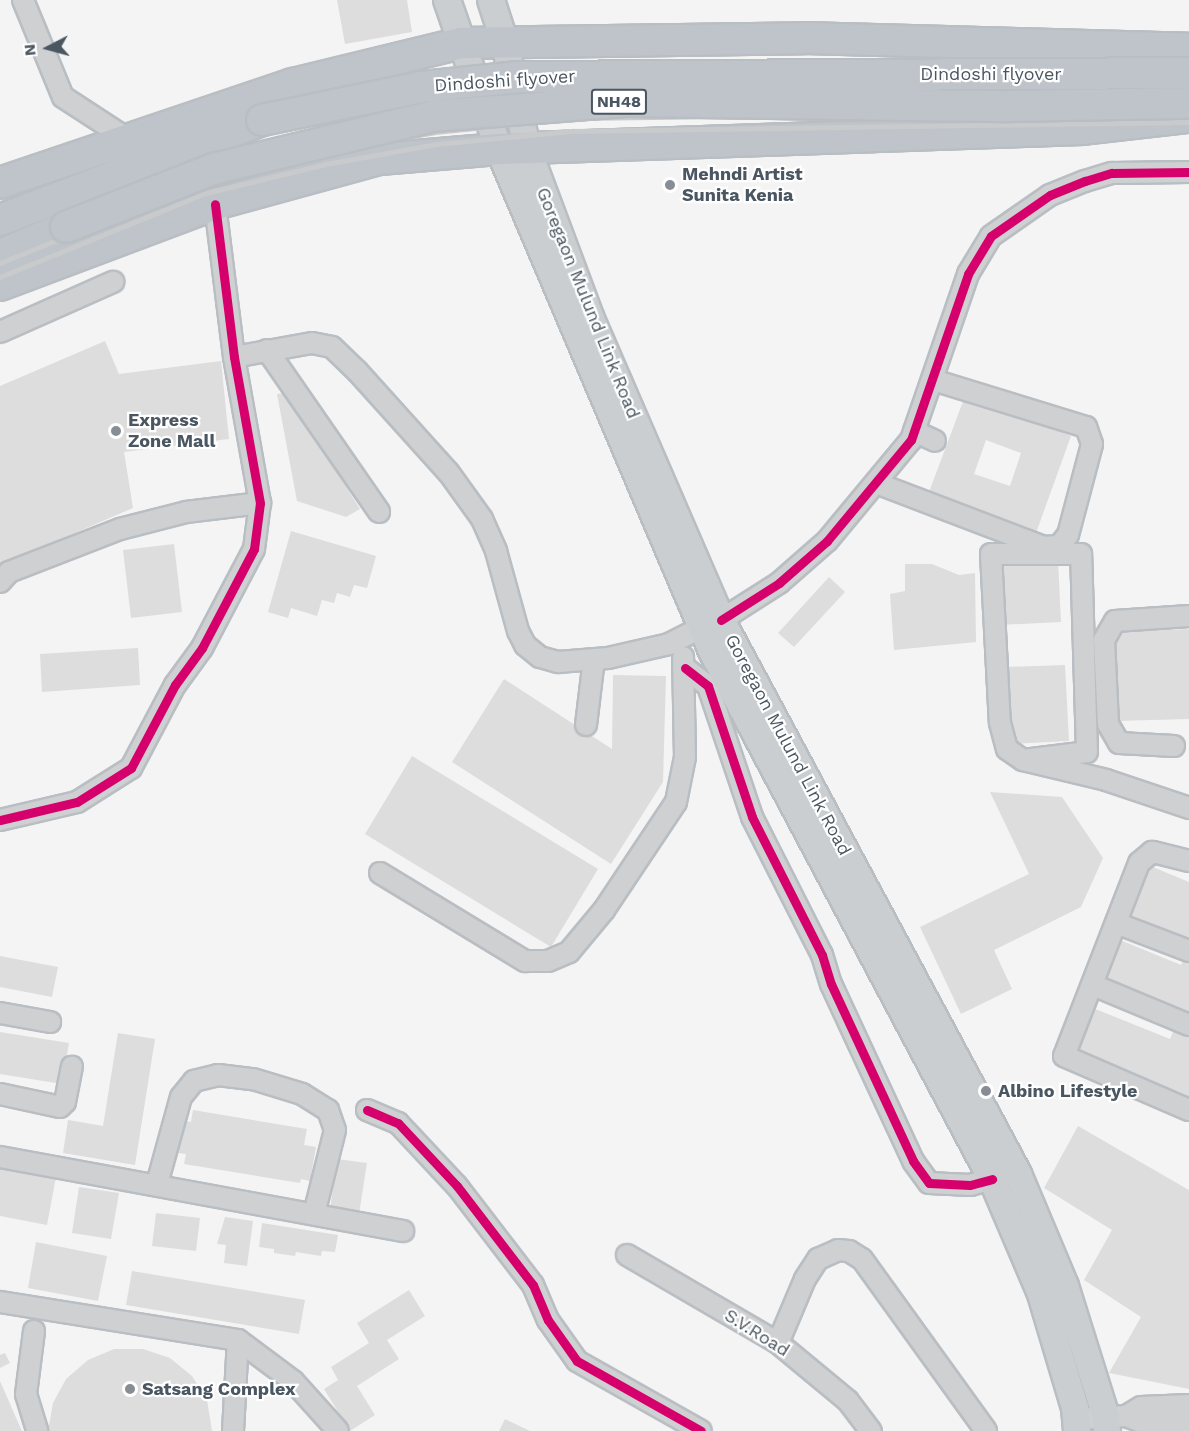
<!DOCTYPE html>
<style>
body{margin:0}
#map{position:relative;width:1189px;height:1431px;overflow:hidden;background:#f4f4f4;font-family:"Work Sans",sans-serif}
div>[style]{position:absolute}
[style*='--x']{left:calc(var(--x)*1px);top:calc(var(--y)*1px);width:calc(var(--w)*1px);rotate:calc(var(--a)*1deg)}
.building>*{inset:0;background:#ddddde}
.roads{filter:drop-shadow(2px 0 #b9bec3) drop-shadow(-2px 0 #b9bec3) drop-shadow(0 2px #b9bec3) drop-shadow(0 -2px #b9bec3)}
.minor>*{height:20px;margin:-10px;padding:0 10px;transform-origin:10px;border-radius:10px;background:#ced0d2}
.major>*{height:26px;margin:-13px;padding:0 13px;transform-origin:13px;border-radius:13px;background:#caced1}
.highway>*{height:30px;margin:-15px;padding:0 15px;transform-origin:15px;border-radius:15px;background:#bec4c9}
.rail>*{height:4.5px;margin:-2.25px;padding:0 2.25px;transform-origin:2.25px;border-radius:2.25px;background:#c9cacc}
.bridges{filter:drop-shadow(2px 0 #b9bec3) drop-shadow(-2px 0 #b9bec3) drop-shadow(0 2px #b9bec3) drop-shadow(0 -2px #b9bec3)}
.highway-bridge>*{height:30px;margin:-15px;padding:0 15px;transform-origin:15px;border-radius:15px;background:#bec4c9}
.cycleway>*{height:9px;margin:-4.5px;padding:0 4.5px;transform-origin:4.5px;border-radius:4.5px;background:#d6006c}
.dots>*{width:16px;height:16px;translate:-50% -50%;box-sizing:border-box;border:3px solid #fff;border-radius:50%}
span{translate:-50% -50%;white-space:nowrap;text-align:center;line-height:1.15;-webkit-text-stroke:4.5px #fff;paint-order:stroke}
.shield-label span{padding:2px 4px;background:#fff;border:2px solid;border-radius:4px;-webkit-text-stroke-width:0}
.shield-label{font-size:16px;color:#4a5661;font-weight:700}
.street-label{font-size:18px;color:#4a5661}
.poi-label{font-size:18px;color:#4a5661;font-weight:700}
.left{translate:0 -50%;text-align:left}
.north{position:absolute;left:18px;top:18px;width:60px;height:60px;-webkit-text-stroke:4px #fff;paint-order:stroke;rotate:264deg;font-size:16px;font-weight:700;line-height:24px;text-align:center;color:#4a5661}
.north::after{content:'';display:block;margin:auto;width:21px;height:27px;background:#4a5661;clip-path:polygon(50% 0,100% 100%,50% 72%,0 100%)}
</style>
<div id="map">
<div class="building">
<div style="clip-path:polygon(337px 0,407px 0,412px 32px,345px 44px)"></div>
<div style="clip-path:polygon(105px 341px,119px 374px,221px 361px,229px 439px,124px 452px,133px 508px,0 565px,0 386px)"></div>
<div style="clip-path:polygon(288px 393px,360px 509px,346px 517px,297px 501px,277px 394px)"></div>
<div style="clip-path:polygon(evenodd,965px 396px,1071px 436px,1036px 533px,929px 492px,965px 396px,986px 440px,1021px 453px,1010px 486px,974px 474px,986px 440px)"></div>
<div style="clip-path:polygon(291px 531px,376px 556px,367px 588px,354px 585px,350px 597px,337px 593px,334px 603px,322px 600px,317px 616px,291px 608px,288px 618px,268px 612px)"></div>
<div style="clip-path:polygon(174px 544px,182px 612px,131px 618px,123px 550px)"></div>
<div style="clip-path:polygon(1058px 560px,1061px 622px,1000px 625px,997px 563px)"></div>
<div style="clip-path:polygon(905px 564px,932px 564px,959px 575px,975px 573px,976px 642px,894px 650px,890px 594px,905px 591px)"></div>
<div style="clip-path:polygon(829px 577px,845px 592px,794px 647px,778px 633px)"></div>
<div style="clip-path:polygon(1189px 629px,1189px 719px,1115px 721px,1112px 632px)"></div>
<div style="clip-path:polygon(138px 648px,140px 685px,42px 692px,40px 654px)"></div>
<div style="clip-path:polygon(1065px 665px,1069px 741px,1009px 744px,1006px 667px)"></div>
<div style="clip-path:polygon(613px 675px,666px 676px,663px 782px,611px 864px,452px 762px,504px 679px,612px 749px)"></div>
<div style="clip-path:polygon(412px 756px,598px 869px,551px 947px,365px 834px)"></div>
<div style="clip-path:polygon(990px 792px,1062px 797px,1103px 858px,1081px 907px,994px 950px,1012px 989px,961px 1014px,920px 927px,1029px 874px)"></div>
<div style="clip-path:polygon(1136px 860px,1189px 882px,1189px 1114px,1059px 1061px,1083px 1004px,1170px 1039px,1178px 1019px,1084px 980px,1103px 933px,1181px 965px,1189px 946px,1114px 915px)"></div>
<div style="clip-path:polygon(0 956px,58px 967px,52px 997px,0 987px)"></div>
<div style="clip-path:polygon(0 1032px,69px 1043px,62px 1084px,0 1074px)"></div>
<div style="clip-path:polygon(118px 1033px,155px 1039px,135px 1165px,63px 1153px,68px 1120px,103px 1126px)"></div>
<div style="clip-path:polygon(193px 1110px,307px 1129px,304px 1145px,316px 1147px,310px 1181px,301px 1179px,300px 1183px,184px 1164px,186px 1154px,178px 1153px,184px 1121px,191px 1122px)"></div>
<div style="clip-path:polygon(1078px 1126px,1189px 1190px,1189px 1389px,1109px 1373px,1141px 1317px,1084px 1280px,1112px 1230px,1044px 1188px)"></div>
<div style="clip-path:polygon(337px 1159px,367px 1163px,359px 1214px,330px 1210px)"></div>
<div style="clip-path:polygon(0 1166px,56px 1177px,47px 1225px,0 1216px)"></div>
<div style="clip-path:polygon(79px 1187px,119px 1193px,111px 1239px,72px 1233px)"></div>
<div style="clip-path:polygon(156px 1213px,200px 1218px,196px 1251px,152px 1246px)"></div>
<div style="clip-path:polygon(225px 1217px,253px 1221px,247px 1266px,224px 1263px,226px 1245px,217px 1244px)"></div>
<div style="clip-path:polygon(262px 1223px,338px 1235px,335px 1252px,322px 1251px,321px 1256px,296px 1252px,295px 1256px,274px 1253px,274px 1249px,259px 1247px)"></div>
<div style="clip-path:polygon(36px 1242px,107px 1256px,98px 1301px,28px 1288px)"></div>
<div style="clip-path:polygon(132px 1271px,305px 1300px,299px 1334px,126px 1305px)"></div>
<div style="clip-path:polygon(409px 1290px,425px 1316px,387px 1340px,399px 1359px,357px 1386px,375px 1415px,350px 1431px,324px 1389px,338px 1380px,331px 1367px,369px 1343px,357px 1323px)"></div>
<div style="clip-path:polygon(114px 1349px,143px 1349px,170px 1358px,192px 1376px,207px 1400px,212px 1431px,48px 1431px,53px 1403px,66px 1379px,88px 1360px)"></div>
<div style="clip-path:polygon(5px 1353px,10px 1363px,0 1368px,0 1355px)"></div>
<div style="clip-path:polygon(0 1381px,21px 1429px,22px 1431px,0 1431px)"></div>
<div style="clip-path:polygon(505px 1419px,530px 1431px,499px 1431px)"></div>
</div>
<div class="roads">
<div class="minor">
<div style="--x:23;--y:0;--w:105;--a:67.6"></div>
<div style="--x:63;--y:97;--w:75;--a:33.1"></div>
<div style="--x:0;--y:332;--w:124;--a:-23.9"></div>
<div style="--x:267;--y:350;--w:197;--a:55.3"></div>
<div style="--x:234;--y:357;--w:79;--a:-10.2"></div>
<div style="--x:312;--y:343;--w:20;--a:11"></div>
<div style="--x:332;--y:347;--w:35;--a:44"></div>
<div style="--x:357;--y:371;--w:137;--a:48"></div>
<div style="--x:449;--y:473;--w:57;--a:54.3"></div>
<div style="--x:482;--y:519;--w:35;--a:66"></div>
<div style="--x:496;--y:551;--w:83;--a:74.6"></div>
<div style="--x:518;--y:631;--w:16;--a:63"></div>
<div style="--x:525;--y:645;--w:19;--a:39"></div>
<div style="--x:540;--y:657;--w:19;--a:16"></div>
<div style="--x:558;--y:662;--w:50;--a:-4.6"></div>
<div style="--x:608;--y:658;--w:63;--a:-12.9"></div>
<div style="--x:669;--y:644;--w:36;--a:-27"></div>
<div style="--x:914;--y:431;--w:23;--a:25"></div>
<div style="--x:876;--y:483;--w:180;--a:20.9"></div>
<div style="--x:1044;--y:547;--w:15;--a:-4"></div>
<div style="--x:1059;--y:546;--w:14;--a:-51"></div>
<div style="--x:1068;--y:535;--w:94;--a:-75.2"></div>
<div style="--x:1092;--y:444;--w:18;--a:-109"></div>
<div style="--x:1086;--y:427;--w:160;--a:-162.9"></div>
<div style="--x:0;--y:582;--w:13;--a:-48"></div>
<div style="--x:9;--y:572;--w:119;--a:-21.2"></div>
<div style="--x:120;--y:529;--w:68;--a:-14.4"></div>
<div style="--x:186;--y:512;--w:75;--a:-6.9"></div>
<div style="--x:721;--y:620;--w:69;--a:-32.5"></div>
<div style="--x:779;--y:583;--w:64;--a:-41.2"></div>
<div style="--x:827;--y:541;--w:131;--a:-50.3"></div>
<div style="--x:911;--y:440;--w:176;--a:-71"></div>
<div style="--x:968;--y:274;--w:44;--a:-58.8"></div>
<div style="--x:991;--y:236;--w:72;--a:-34.8"></div>
<div style="--x:1050;--y:195;--w:38;--a:-22"></div>
<div style="--x:1085;--y:181;--w:28;--a:-17"></div>
<div style="--x:1112;--y:173;--w:77;--a:-0.7"></div>
<div style="--x:685;--y:668;--w:29;--a:38"></div>
<div style="--x:708;--y:686;--w:138;--a:71.4"></div>
<div style="--x:752;--y:817;--w:155;--a:63.1"></div>
<div style="--x:822;--y:955;--w:30;--a:73"></div>
<div style="--x:831;--y:984;--w:195;--a:65.1"></div>
<div style="--x:913;--y:1161;--w:27;--a:54"></div>
<div style="--x:929;--y:1183;--w:41;--a:2.8"></div>
<div style="--x:970;--y:1185;--w:23;--a:-15"></div>
<div style="--x:586;--y:725;--w:66;--a:-83.1"></div>
<div style="--x:1174;--y:746;--w:55;--a:-176.9"></div>
<div style="--x:1119;--y:743;--w:22;--a:-120"></div>
<div style="--x:1108;--y:724;--w:84;--a:-92.7"></div>
<div style="--x:1104;--y:640;--w:22;--a:-60"></div>
<div style="--x:1115;--y:621;--w:74;--a:-3.9"></div>
<div style="--x:1023;--y:760;--w:64;--a:-7.1"></div>
<div style="--x:1087;--y:752;--w:198;--a:-91.7"></div>
<div style="--x:1081;--y:554;--w:90;--a:180"></div>
<div style="--x:991;--y:554;--w:169;--a:87"></div>
<div style="--x:1000;--y:723;--w:27;--a:75"></div>
<div style="--x:1007;--y:749;--w:19;--a:35"></div>
<div style="--x:1023;--y:760;--w:85;--a:13.5"></div>
<div style="--x:1106;--y:780;--w:88;--a:18.6"></div>
<div style="--x:0;--y:820;--w:79;--a:-13.2"></div>
<div style="--x:77;--y:802;--w:64;--a:-32.2"></div>
<div style="--x:131;--y:768;--w:94;--a:-62.1"></div>
<div style="--x:175;--y:685;--w:46;--a:-53.9"></div>
<div style="--x:202;--y:648;--w:112;--a:-62.3"></div>
<div style="--x:254;--y:549;--w:46;--a:-82.6"></div>
<div style="--x:260;--y:503;--w:148;--a:-100.1"></div>
<div style="--x:234;--y:357;--w:154;--a:-97.1"></div>
<div style="--x:1189;--y:861;--w:38;--a:-166"></div>
<div style="--x:1152;--y:852;--w:17;--a:140"></div>
<div style="--x:1139;--y:863;--w:207;--a:111.2"></div>
<div style="--x:1064;--y:1056;--w:136;--a:23.4"></div>
<div style="--x:380;--y:873;--w:170;--a:31.3"></div>
<div style="--x:525;--y:961;--w:23;--a:0"></div>
<div style="--x:548;--y:961;--w:23;--a:-23"></div>
<div style="--x:569;--y:952;--w:55;--a:-50.2"></div>
<div style="--x:604;--y:910;--w:130;--a:-56.3"></div>
<div style="--x:676;--y:802;--w:46;--a:-78.7"></div>
<div style="--x:685;--y:757;--w:100;--a:-91.1"></div>
<div style="--x:1116;--y:923;--w:78;--a:21"></div>
<div style="--x:1093;--y:985;--w:104;--a:22.6"></div>
<div style="--x:0;--y:1013;--w:51;--a:10.2"></div>
<div style="--x:0;--y:1094;--w:61;--a:12.2"></div>
<div style="--x:60;--y:1107;--w:7;--a:-45"></div>
<div style="--x:65;--y:1102;--w:36;--a:-79"></div>
<div style="--x:367;--y:1110;--w:34;--a:23"></div>
<div style="--x:398;--y:1123;--w:86;--a:46.9"></div>
<div style="--x:457;--y:1186;--w:125;--a:52.5"></div>
<div style="--x:533;--y:1285;--w:38;--a:67"></div>
<div style="--x:548;--y:1320;--w:50;--a:54.7"></div>
<div style="--x:577;--y:1361;--w:142;--a:29.4"></div>
<div style="--x:0;--y:1157;--w:410;--a:10.4"></div>
<div style="--x:157;--y:1184;--w:90;--a:-74.6"></div>
<div style="--x:181;--y:1097;--w:21;--a:-51"></div>
<div style="--x:194;--y:1081;--w:25;--a:-14"></div>
<div style="--x:218;--y:1075;--w:35;--a:7"></div>
<div style="--x:253;--y:1079;--w:51;--a:17"></div>
<div style="--x:302;--y:1094;--w:31;--a:32"></div>
<div style="--x:328;--y:1110;--w:21;--a:71"></div>
<div style="--x:335;--y:1130;--w:87;--a:104"></div>
<div style="--x:627;--y:1255;--w:175;--a:30.2"></div>
<div style="--x:778;--y:1343;--w:91;--a:39.6"></div>
<div style="--x:848;--y:1401;--w:38;--a:53"></div>
<div style="--x:0;--y:1302;--w:241;--a:9.1"></div>
<div style="--x:238;--y:1340;--w:69;--a:36.7"></div>
<div style="--x:293;--y:1381;--w:67;--a:48"></div>
<div style="--x:34;--y:1331;--w:64;--a:97.2"></div>
<div style="--x:26;--y:1394;--w:39;--a:73"></div>
<div style="--x:778;--y:1343;--w:69;--a:-67.1"></div>
<div style="--x:805;--y:1279;--w:24;--a:-57"></div>
<div style="--x:818;--y:1259;--w:22;--a:-24"></div>
<div style="--x:838;--y:1250;--w:11;--a:5"></div>
<div style="--x:849;--y:1251;--w:15;--a:32"></div>
<div style="--x:862;--y:1259;--w:212;--a:54.2"></div>
<div style="--x:1126;--y:1416;--w:17;--a:-31"></div>
<div style="--x:1141;--y:1407;--w:48;--a:-2.4"></div>
<div style="--x:1076;--y:1419;--w:50;--a:-3.4"></div>
<div style="--x:1126;--y:1416;--w:19;--a:21"></div>
<div style="--x:1144;--y:1423;--w:45;--a:-1.3"></div>
<div style="--x:233;--y:1431;--w:91;--a:-86.9"></div>
</div>
<div class="major">
<div style="--x:447;--y:0;--w:158;--a:70.8"></div>
<div style="--x:499;--y:149;--w:545;--a:67.01"></div>
<div style="--x:712;--y:651;--w:598;--a:62.06"></div>
<div style="--x:992;--y:1179;--w:125;--a:66.9"></div>
<div style="--x:1041;--y:1294;--w:119;--a:73.4"></div>
<div style="--x:1075;--y:1408;--w:23;--a:85"></div>
<div style="--x:491;--y:0;--w:45;--a:72"></div>
<div style="--x:505;--y:43;--w:107;--a:78.2"></div>
<div style="--x:527;--y:148;--w:183;--a:69.5"></div>
<div style="--x:591;--y:319;--w:328;--a:66.6"></div>
<div style="--x:721;--y:620;--w:629;--a:61.8"></div>
<div style="--x:1018;--y:1174;--w:121;--a:67.2"></div>
<div style="--x:1065;--y:1286;--w:137;--a:72.6"></div>
<div style="--x:1106;--y:1417;--w:14;--a:86"></div>
</div>
<div class="highway">
<div style="--x:0;--y:183;--w:309;--a:-18.7"></div>
<div style="--x:293;--y:84;--w:173;--a:-13.7"></div>
<div style="--x:461;--y:43;--w:344;--a:-0.8"></div>
<div style="--x:805;--y:38;--w:384;--a:1.6"></div>
<div style="--x:0;--y:220;--w:280;--a:-20.9"></div>
<div style="--x:0;--y:255;--w:72;--a:-23"></div>
<div style="--x:0;--y:285;--w:230;--a:-20.6"></div>
<div style="--x:215;--y:204;--w:171;--a:-15.3"></div>
<div style="--x:380;--y:159;--w:119;--a:-4.8"></div>
<div style="--x:499;--y:149;--w:584;--a:-1.96"></div>
<div style="--x:1083;--y:129;--w:107;--a:-6.5"></div>
</div>
</div>
<div class="rail">
<div style="--x:0;--y:263;--w:218;--a:-22.1"></div>
<div style="--x:202;--y:181;--w:124;--a:-13.5"></div>
<div style="--x:323;--y:152;--w:114;--a:-10.1"></div>
<div style="--x:435;--y:132;--w:139;--a:-5.8"></div>
<div style="--x:573;--y:118;--w:616;--a:-0.74"></div>
<div style="--x:0;--y:277;--w:222;--a:-22.2"></div>
<div style="--x:206;--y:193;--w:123;--a:-13.6"></div>
<div style="--x:326;--y:164;--w:113;--a:-10.2"></div>
<div style="--x:437;--y:144;--w:137;--a:-5.5"></div>
<div style="--x:573;--y:131;--w:616;--a:-0.84"></div>
</div>
<div class="bridges">
<div class="highway-bridge">
<div style="--x:262;--y:120;--w:163;--a:-11.7"></div>
<div style="--x:422;--y:87;--w:97;--a:-5.9"></div>
<div style="--x:518;--y:77;--w:671;--a:-0.34"></div>
<div style="--x:66;--y:227;--w:158;--a:-21.5"></div>
<div style="--x:213;--y:169;--w:226;--a:-13.5"></div>
<div style="--x:433;--y:116;--w:197;--a:-4.4"></div>
<div style="--x:629;--y:101;--w:381;--a:0.8"></div>
<div style="--x:1010;--y:106;--w:179;--a:-1"></div>
</div>
</div>
<div class="cycleway">
<div style="--x:721;--y:620;--w:69;--a:-32.5"></div>
<div style="--x:779;--y:583;--w:64;--a:-41.2"></div>
<div style="--x:827;--y:541;--w:131;--a:-50.3"></div>
<div style="--x:911;--y:440;--w:176;--a:-71"></div>
<div style="--x:968;--y:274;--w:44;--a:-58.8"></div>
<div style="--x:991;--y:236;--w:72;--a:-34.8"></div>
<div style="--x:1050;--y:195;--w:38;--a:-22"></div>
<div style="--x:1085;--y:181;--w:28;--a:-17"></div>
<div style="--x:1112;--y:173;--w:77;--a:-0.7"></div>
<div style="--x:685;--y:668;--w:29;--a:38"></div>
<div style="--x:708;--y:686;--w:138;--a:71.4"></div>
<div style="--x:752;--y:817;--w:155;--a:63.1"></div>
<div style="--x:822;--y:955;--w:30;--a:73"></div>
<div style="--x:831;--y:984;--w:195;--a:65.1"></div>
<div style="--x:913;--y:1161;--w:27;--a:54"></div>
<div style="--x:929;--y:1183;--w:41;--a:2.8"></div>
<div style="--x:970;--y:1185;--w:23;--a:-15"></div>
<div style="--x:0;--y:820;--w:79;--a:-13.2"></div>
<div style="--x:77;--y:802;--w:64;--a:-32.2"></div>
<div style="--x:131;--y:768;--w:94;--a:-62.1"></div>
<div style="--x:175;--y:685;--w:46;--a:-53.9"></div>
<div style="--x:202;--y:648;--w:112;--a:-62.3"></div>
<div style="--x:254;--y:549;--w:46;--a:-82.6"></div>
<div style="--x:260;--y:503;--w:148;--a:-100.1"></div>
<div style="--x:234;--y:357;--w:154;--a:-97.1"></div>
<div style="--x:367;--y:1110;--w:34;--a:23"></div>
<div style="--x:398;--y:1123;--w:86;--a:46.9"></div>
<div style="--x:457;--y:1186;--w:125;--a:52.5"></div>
<div style="--x:533;--y:1285;--w:38;--a:67"></div>
<div style="--x:548;--y:1320;--w:50;--a:54.7"></div>
<div style="--x:577;--y:1361;--w:142;--a:29.4"></div>
</div>
<div class="dots">
<div style="left:670px;top:185px;background:#868d94"></div>
<div style="left:116px;top:431px;background:#868d94"></div>
<div style="left:986px;top:1091px;background:#868d94"></div>
<div style="left:130px;top:1389px;background:#868d94"></div>
</div>
<div class="shield-label">
<span style="left:619px;top:102px">NH48</span>
</div>
<div class="street-label">
<span style="left:991px;top:74px">Dindoshi flyover</span>
<span style="left:505px;top:81px;rotate:-4deg">Dindoshi flyover</span>
<span style="left:588px;top:303px;rotate:68deg">Goregaon Mulund Link Road</span>
<span style="left:788px;top:745px;rotate:62deg">Goregaon Mulund Link Road</span>
<span style="left:757px;top:1333px;rotate:32deg">S.V.Road</span>
</div>
<div class="poi-label">
<span class="left" style="left:682px;top:185px">Mehndi Artist<br>Sunita Kenia</span>
<span class="left" style="left:128px;top:431px">Express<br>Zone Mall</span>
<span class="left" style="left:998px;top:1091px">Albino Lifestyle</span>
<span class="left" style="left:142px;top:1389px">Satsang Complex</span>
</div>
<div class="north">N</div>
</div>
